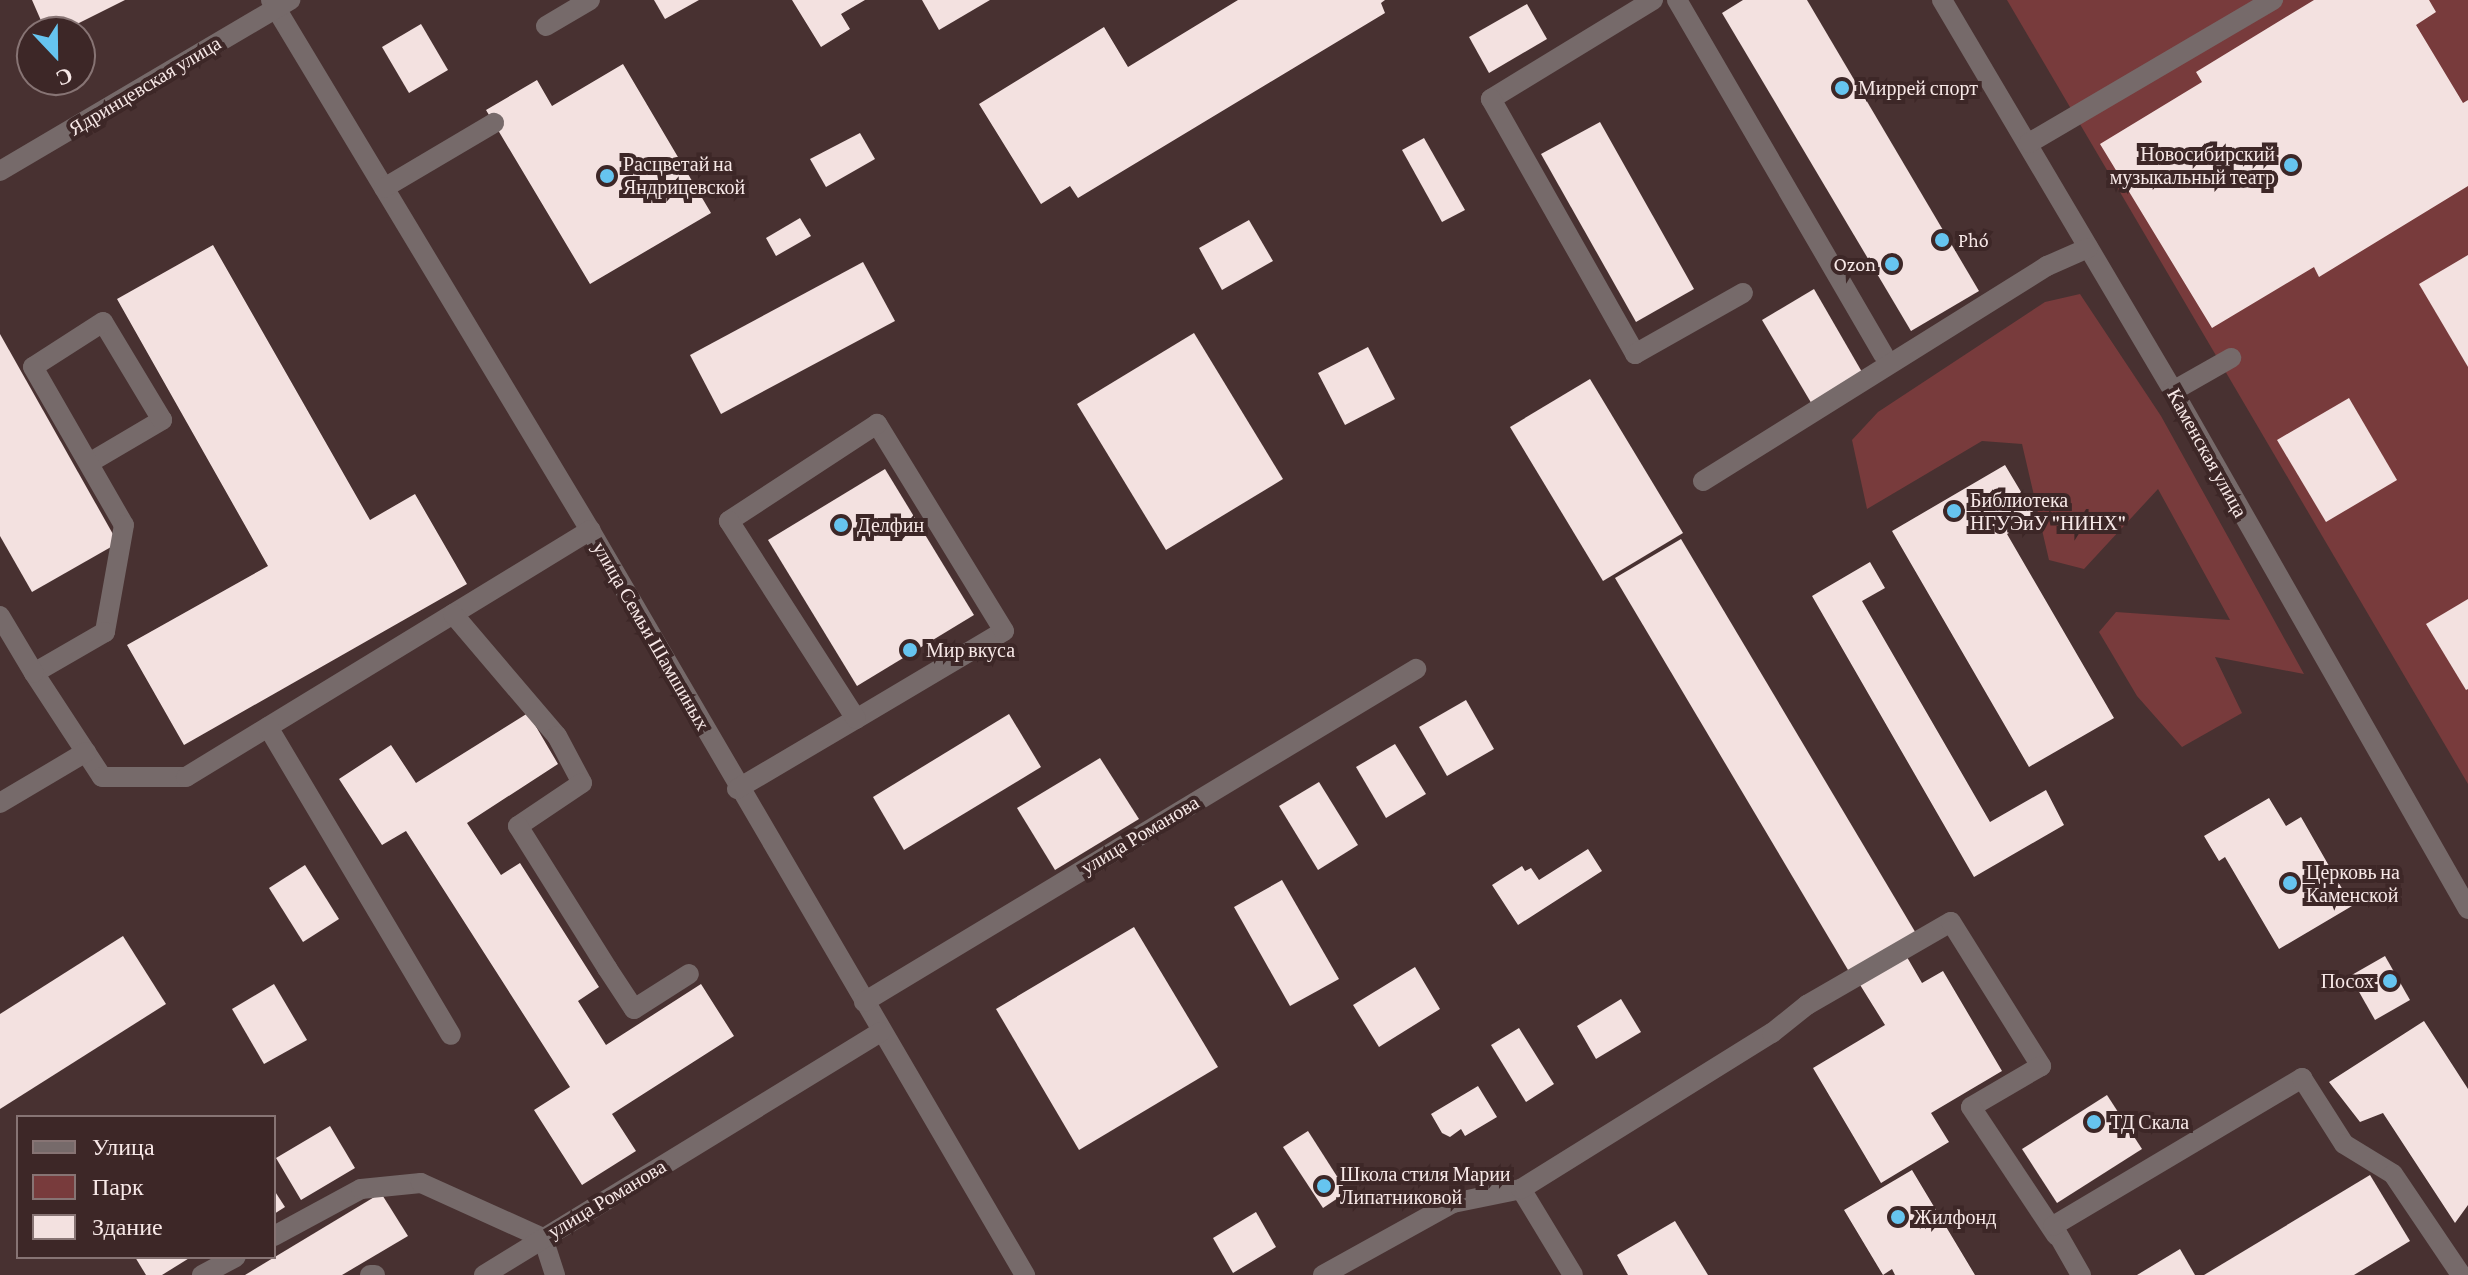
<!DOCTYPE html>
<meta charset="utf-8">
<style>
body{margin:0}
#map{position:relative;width:2468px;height:1275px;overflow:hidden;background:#483131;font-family:"Crimson Pro",serif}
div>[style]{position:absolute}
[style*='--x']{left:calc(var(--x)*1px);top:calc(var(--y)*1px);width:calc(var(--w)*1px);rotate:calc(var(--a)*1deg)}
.green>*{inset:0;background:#783b3c}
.building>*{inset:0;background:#f3e1e0}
.minor>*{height:20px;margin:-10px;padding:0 10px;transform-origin:10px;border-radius:10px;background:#766a6a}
.dots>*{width:22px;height:22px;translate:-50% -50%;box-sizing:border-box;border:4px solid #3d2727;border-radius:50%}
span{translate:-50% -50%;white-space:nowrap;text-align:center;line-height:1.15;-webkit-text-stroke:8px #3d2727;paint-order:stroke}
.street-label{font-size:20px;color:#f7e8e7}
.poi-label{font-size:20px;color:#f7e8e7}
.left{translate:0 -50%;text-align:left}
.right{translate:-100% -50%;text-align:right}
.legend{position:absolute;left:16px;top:1115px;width:260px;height:144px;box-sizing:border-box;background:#3d2727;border:2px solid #877474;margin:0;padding:10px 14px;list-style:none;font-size:24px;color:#f7e8e7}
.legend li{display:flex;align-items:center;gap:16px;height:40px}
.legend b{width:40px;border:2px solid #877474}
.north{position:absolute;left:16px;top:16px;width:80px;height:80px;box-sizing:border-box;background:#3d2727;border:2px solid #877474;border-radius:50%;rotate:158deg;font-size:22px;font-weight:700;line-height:32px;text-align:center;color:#f7e8e7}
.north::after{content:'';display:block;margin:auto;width:28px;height:36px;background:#66c4ef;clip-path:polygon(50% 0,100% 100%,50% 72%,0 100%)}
</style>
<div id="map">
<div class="green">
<div style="clip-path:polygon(2007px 0,2468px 0,2468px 784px)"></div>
<div style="clip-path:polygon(2080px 294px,2161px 416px,2304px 674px,2215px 657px,2242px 713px,2182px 747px,2137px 696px,2099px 632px,2116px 612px,2230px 620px,2158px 489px,2084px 569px,2049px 560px,2022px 444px,1982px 441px,1867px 509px,1852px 440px,1878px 412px,2045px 302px)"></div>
</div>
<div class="building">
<div style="clip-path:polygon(32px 0,125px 0,61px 32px,46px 32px)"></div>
<div style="clip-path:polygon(654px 0,699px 0,665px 19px)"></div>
<div style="clip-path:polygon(792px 0,865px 0,841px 14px,850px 29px,821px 47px)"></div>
<div style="clip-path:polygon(922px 0,990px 0,939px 30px)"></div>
<div style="clip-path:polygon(1238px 0,1385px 0,1381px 3px,1385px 13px,1078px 198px,1070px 186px,1041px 204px,979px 104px,1104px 27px,1128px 67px)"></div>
<div style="clip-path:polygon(1743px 0,1807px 0,1979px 291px,1911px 331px,1722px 13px)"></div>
<div style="clip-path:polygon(2314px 0,2429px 0,2436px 12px,2416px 25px,2463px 103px,2468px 100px,2468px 186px,2319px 277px,2314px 267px,2212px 328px,2100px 144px,2202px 82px,2196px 72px)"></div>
<div style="clip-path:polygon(1527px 4px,1547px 39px,1489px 73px,1469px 37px)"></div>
<div style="clip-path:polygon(421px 24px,448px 70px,409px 93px,382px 47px)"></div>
<div style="clip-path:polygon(623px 64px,711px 213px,590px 284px,486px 110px,537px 80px,552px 106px)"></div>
<div style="clip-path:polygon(1600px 122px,1694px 289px,1636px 322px,1541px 154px)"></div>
<div style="clip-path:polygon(860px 133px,875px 159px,826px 187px,810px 159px)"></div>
<div style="clip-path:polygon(1424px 138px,1465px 210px,1442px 222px,1402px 150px)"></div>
<div style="clip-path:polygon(800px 218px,811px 236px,776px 256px,766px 238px)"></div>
<div style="clip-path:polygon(1249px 220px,1273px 261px,1222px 290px,1199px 248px)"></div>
<div style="clip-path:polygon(213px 245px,370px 520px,415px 494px,467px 584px,184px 745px,127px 645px,268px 566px,117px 299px)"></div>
<div style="clip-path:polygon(2468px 255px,2468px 367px,2419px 284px)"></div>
<div style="clip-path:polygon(863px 262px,895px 321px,721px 414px,690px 355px)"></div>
<div style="clip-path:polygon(1814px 289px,1866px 379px,1816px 411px,1762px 320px)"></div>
<div style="clip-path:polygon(1194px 333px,1283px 479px,1166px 550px,1077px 404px)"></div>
<div style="clip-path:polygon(0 334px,118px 543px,32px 592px,0 536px)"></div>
<div style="clip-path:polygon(1368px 347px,1395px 399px,1345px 425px,1318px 373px)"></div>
<div style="clip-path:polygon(1590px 379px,1683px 533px,1603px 581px,1510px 427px)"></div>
<div style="clip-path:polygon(2349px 398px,2397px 480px,2326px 522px,2277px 440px)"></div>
<div style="clip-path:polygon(2005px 465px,2036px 517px,2007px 534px,2114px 718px,2029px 767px,1892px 531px)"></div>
<div style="clip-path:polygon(885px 469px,974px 615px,857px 686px,768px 540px)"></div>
<div style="clip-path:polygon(1681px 539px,1917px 935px,1851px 975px,1615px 578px)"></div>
<div style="clip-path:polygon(1870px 562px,1885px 588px,1862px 601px,1990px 822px,2046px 790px,2064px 825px,1974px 877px,1812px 596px)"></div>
<div style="clip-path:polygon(2468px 599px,2468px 689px,2466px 690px,2426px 624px)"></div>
<div style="clip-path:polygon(1466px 700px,1494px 749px,1447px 776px,1419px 727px)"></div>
<div style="clip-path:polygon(528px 713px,558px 764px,467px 823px,501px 875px,520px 863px,599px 987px,578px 1001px,606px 1045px,701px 984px,734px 1036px,612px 1114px,636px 1151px,582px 1185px,534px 1110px,570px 1087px,406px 831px,382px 845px,339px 779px,391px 745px,416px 783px)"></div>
<div style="clip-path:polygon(1009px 714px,1041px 767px,904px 850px,873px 797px)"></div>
<div style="clip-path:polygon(1395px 744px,1426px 794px,1386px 818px,1356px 767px)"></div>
<div style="clip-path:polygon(1100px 758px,1139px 819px,1055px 870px,1017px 808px)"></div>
<div style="clip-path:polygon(1319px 782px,1358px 845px,1318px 870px,1279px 806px)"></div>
<div style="clip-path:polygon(2269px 798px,2286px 826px,2301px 817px,2352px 906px,2279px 949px,2225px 857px,2219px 861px,2204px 836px)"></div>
<div style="clip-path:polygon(1588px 849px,1602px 871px,1518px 925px,1492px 885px,1522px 866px,1525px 871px,1531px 868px,1539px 880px)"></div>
<div style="clip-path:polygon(305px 865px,339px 919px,303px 942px,269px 888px)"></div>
<div style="clip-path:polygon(1282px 880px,1339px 979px,1290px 1006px,1234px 907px)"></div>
<div style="clip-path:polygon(1134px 927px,1218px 1067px,1079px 1150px,996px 1009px)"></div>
<div style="clip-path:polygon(123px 936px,166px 1004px,0 1109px,0 1014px)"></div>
<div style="clip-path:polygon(1904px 952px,1922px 983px,1943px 971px,2002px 1071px,1931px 1113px,1949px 1142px,1881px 1183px,1813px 1068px,1885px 1025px,1857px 980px)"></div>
<div style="clip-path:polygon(2385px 956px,2410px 1000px,2375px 1020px,2350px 976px)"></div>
<div style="clip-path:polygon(1415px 967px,1440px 1009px,1379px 1047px,1353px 1005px)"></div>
<div style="clip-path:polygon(274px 984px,307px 1040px,264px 1064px,232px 1009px)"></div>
<div style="clip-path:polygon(1621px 999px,1641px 1032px,1596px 1059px,1577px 1026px)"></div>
<div style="clip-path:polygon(2424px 1021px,2468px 1089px,2468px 1205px,2455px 1223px,2383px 1113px,2360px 1122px,2329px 1082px)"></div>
<div style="clip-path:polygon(1519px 1028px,1554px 1084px,1526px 1102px,1491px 1045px)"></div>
<div style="clip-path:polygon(1478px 1086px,1497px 1117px,1465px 1136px,1461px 1129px,1450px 1137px,1442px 1133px,1431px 1114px)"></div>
<div style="clip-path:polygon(2107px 1095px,2142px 1149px,2057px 1203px,2022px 1149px)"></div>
<div style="clip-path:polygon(330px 1126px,355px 1168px,301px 1200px,276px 1158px)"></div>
<div style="clip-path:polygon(1308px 1131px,1347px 1192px,1323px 1208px,1283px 1147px)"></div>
<div style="clip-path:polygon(1912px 1170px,1975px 1275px,1895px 1275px,1892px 1269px,1883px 1275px,1844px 1210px)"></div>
<div style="clip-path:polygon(2370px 1175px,2410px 1241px,2354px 1275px,2204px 1275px)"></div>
<div style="clip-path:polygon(274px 1190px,285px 1207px,274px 1214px)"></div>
<div style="clip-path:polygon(381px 1193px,408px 1236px,342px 1275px,245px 1275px)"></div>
<div style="clip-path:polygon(1256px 1212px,1276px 1247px,1233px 1273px,1213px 1238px)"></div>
<div style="clip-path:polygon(1675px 1221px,1708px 1275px,1628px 1275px,1617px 1255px)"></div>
<div style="clip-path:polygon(2180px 1249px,2195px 1275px,2137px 1275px)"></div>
<div style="clip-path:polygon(135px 1257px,191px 1257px,162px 1275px,146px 1275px)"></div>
</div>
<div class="minor">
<div style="--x:271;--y:0;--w:619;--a:58.96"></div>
<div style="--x:590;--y:530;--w:863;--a:59.72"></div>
<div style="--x:1653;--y:0;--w:190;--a:148.6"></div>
<div style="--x:1491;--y:99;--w:293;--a:60.5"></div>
<div style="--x:1635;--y:354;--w:124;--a:-29.5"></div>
<div style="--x:1677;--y:0;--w:410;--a:59.8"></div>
<div style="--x:1942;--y:0;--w:454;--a:59.4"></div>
<div style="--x:2173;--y:391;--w:596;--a:60.34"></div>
<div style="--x:546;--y:26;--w:51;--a:-30.6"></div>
<div style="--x:2029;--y:143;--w:283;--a:-30.4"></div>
<div style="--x:0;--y:171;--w:337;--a:-30.5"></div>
<div style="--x:384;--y:188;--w:128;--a:-30.6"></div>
<div style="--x:2173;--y:391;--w:67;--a:-29.6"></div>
<div style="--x:89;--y:463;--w:85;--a:-30.5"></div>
<div style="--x:162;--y:420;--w:114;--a:-121"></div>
<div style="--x:103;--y:322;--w:83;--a:147.3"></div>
<div style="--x:33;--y:367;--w:182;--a:60.1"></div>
<div style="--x:124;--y:525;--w:109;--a:100.1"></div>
<div style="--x:105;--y:632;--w:82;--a:150"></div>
<div style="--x:34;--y:673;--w:124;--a:56.8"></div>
<div style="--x:102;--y:777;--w:84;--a:0"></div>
<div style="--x:186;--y:777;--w:474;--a:-31.4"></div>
<div style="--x:1703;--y:481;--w:406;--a:-32"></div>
<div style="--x:2047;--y:266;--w:45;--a:-23.7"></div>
<div style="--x:453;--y:614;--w:160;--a:49.6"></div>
<div style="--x:557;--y:736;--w:53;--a:62"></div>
<div style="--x:582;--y:783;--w:77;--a:146.1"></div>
<div style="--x:518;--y:826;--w:168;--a:57.9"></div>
<div style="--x:607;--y:968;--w:49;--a:56.6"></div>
<div style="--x:634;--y:1009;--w:65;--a:-32.5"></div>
<div style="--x:0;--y:616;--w:66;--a:59.2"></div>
<div style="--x:268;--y:727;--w:358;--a:59.3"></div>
<div style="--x:737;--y:789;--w:138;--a:-30.5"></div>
<div style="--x:856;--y:719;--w:172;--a:-30.7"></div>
<div style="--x:1004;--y:631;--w:243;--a:-121.5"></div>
<div style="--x:877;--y:424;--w:177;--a:146.8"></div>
<div style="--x:729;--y:521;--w:235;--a:57.3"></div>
<div style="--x:0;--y:803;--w:100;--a:-30.7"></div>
<div style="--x:864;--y:1002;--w:645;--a:-31.1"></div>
<div style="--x:1521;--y:1189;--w:100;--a:58.8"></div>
<div style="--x:274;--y:1236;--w:99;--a:-28.4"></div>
<div style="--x:361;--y:1189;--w:60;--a:-5.7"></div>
<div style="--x:421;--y:1183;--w:134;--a:24.3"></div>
<div style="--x:543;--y:1238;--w:39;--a:72"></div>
<div style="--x:202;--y:1275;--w:38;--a:-28"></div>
<div style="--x:370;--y:1275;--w:5;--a:0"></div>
<div style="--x:484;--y:1275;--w:465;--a:-31.5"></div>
<div style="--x:1323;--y:1275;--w:149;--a:-29"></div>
<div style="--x:1453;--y:1203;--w:69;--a:-11.6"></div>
<div style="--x:1521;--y:1189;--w:296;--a:-31.9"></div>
<div style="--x:1772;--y:1033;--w:45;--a:-38.7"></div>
<div style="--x:1807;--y:1005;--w:166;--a:-30"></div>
<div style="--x:1951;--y:922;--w:170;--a:58"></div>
<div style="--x:2041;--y:1066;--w:81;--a:149.6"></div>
<div style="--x:1971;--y:1107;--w:154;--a:56.4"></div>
<div style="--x:2081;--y:1275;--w:56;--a:-119.7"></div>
<div style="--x:2053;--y:1226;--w:290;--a:-30.7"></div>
<div style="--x:2302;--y:1078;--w:78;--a:57.5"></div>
<div style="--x:2344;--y:1144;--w:57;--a:31.5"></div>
<div style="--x:2393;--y:1174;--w:122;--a:56"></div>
</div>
<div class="dots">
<div style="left:1842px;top:88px;background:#66c4ef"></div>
<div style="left:2291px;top:165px;background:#66c4ef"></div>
<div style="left:607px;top:176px;background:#66c4ef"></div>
<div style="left:1942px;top:240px;background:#66c4ef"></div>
<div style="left:1892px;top:264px;background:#66c4ef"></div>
<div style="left:1954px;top:511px;background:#66c4ef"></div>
<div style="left:841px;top:525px;background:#66c4ef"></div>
<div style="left:910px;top:650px;background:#66c4ef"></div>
<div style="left:2290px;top:883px;background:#66c4ef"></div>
<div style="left:2390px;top:981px;background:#66c4ef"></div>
<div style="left:2094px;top:1122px;background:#66c4ef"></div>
<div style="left:1324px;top:1186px;background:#66c4ef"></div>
<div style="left:1898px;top:1217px;background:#66c4ef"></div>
</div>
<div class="street-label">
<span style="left:145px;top:86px;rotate:-31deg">Ядринцевская улица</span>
<span style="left:2207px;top:453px;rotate:61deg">Каменская улица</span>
<span style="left:651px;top:636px;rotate:60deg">улица Семьи Шамшиных</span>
<span style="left:1140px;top:835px;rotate:-31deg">улица Романова</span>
<span style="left:607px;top:1199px;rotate:-31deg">улица Романова</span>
</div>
<div class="poi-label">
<span class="left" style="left:1858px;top:88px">Миррей спорт</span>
<span class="right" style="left:2275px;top:166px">Новосибирский<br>музыкальный театр</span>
<span class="left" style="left:623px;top:176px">Расцветай на<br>Яндрицевской</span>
<span class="left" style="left:1958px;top:240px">Phó</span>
<span class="right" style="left:1876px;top:264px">Ozon</span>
<span class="left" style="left:1970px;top:512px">Библиотека<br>НГУЭиУ "НИНХ"</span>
<span class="left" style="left:857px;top:525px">Делфин</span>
<span class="left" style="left:926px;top:650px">Мир вкуса</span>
<span class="left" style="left:2306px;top:884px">Церковь на<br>Каменской</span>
<span class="right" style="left:2374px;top:981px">Посох</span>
<span class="left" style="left:2110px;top:1122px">ТД Скала</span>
<span class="left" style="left:1340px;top:1186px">Школа стиля Марии<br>Липатниковой</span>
<span class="left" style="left:1914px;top:1217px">Жилфонд</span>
</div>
<ul class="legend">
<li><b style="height:10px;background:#766a6a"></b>Улица</li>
<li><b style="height:22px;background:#783b3c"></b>Парк</li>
<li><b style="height:22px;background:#f3e1e0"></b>Здание</li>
</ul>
<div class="north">С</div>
</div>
